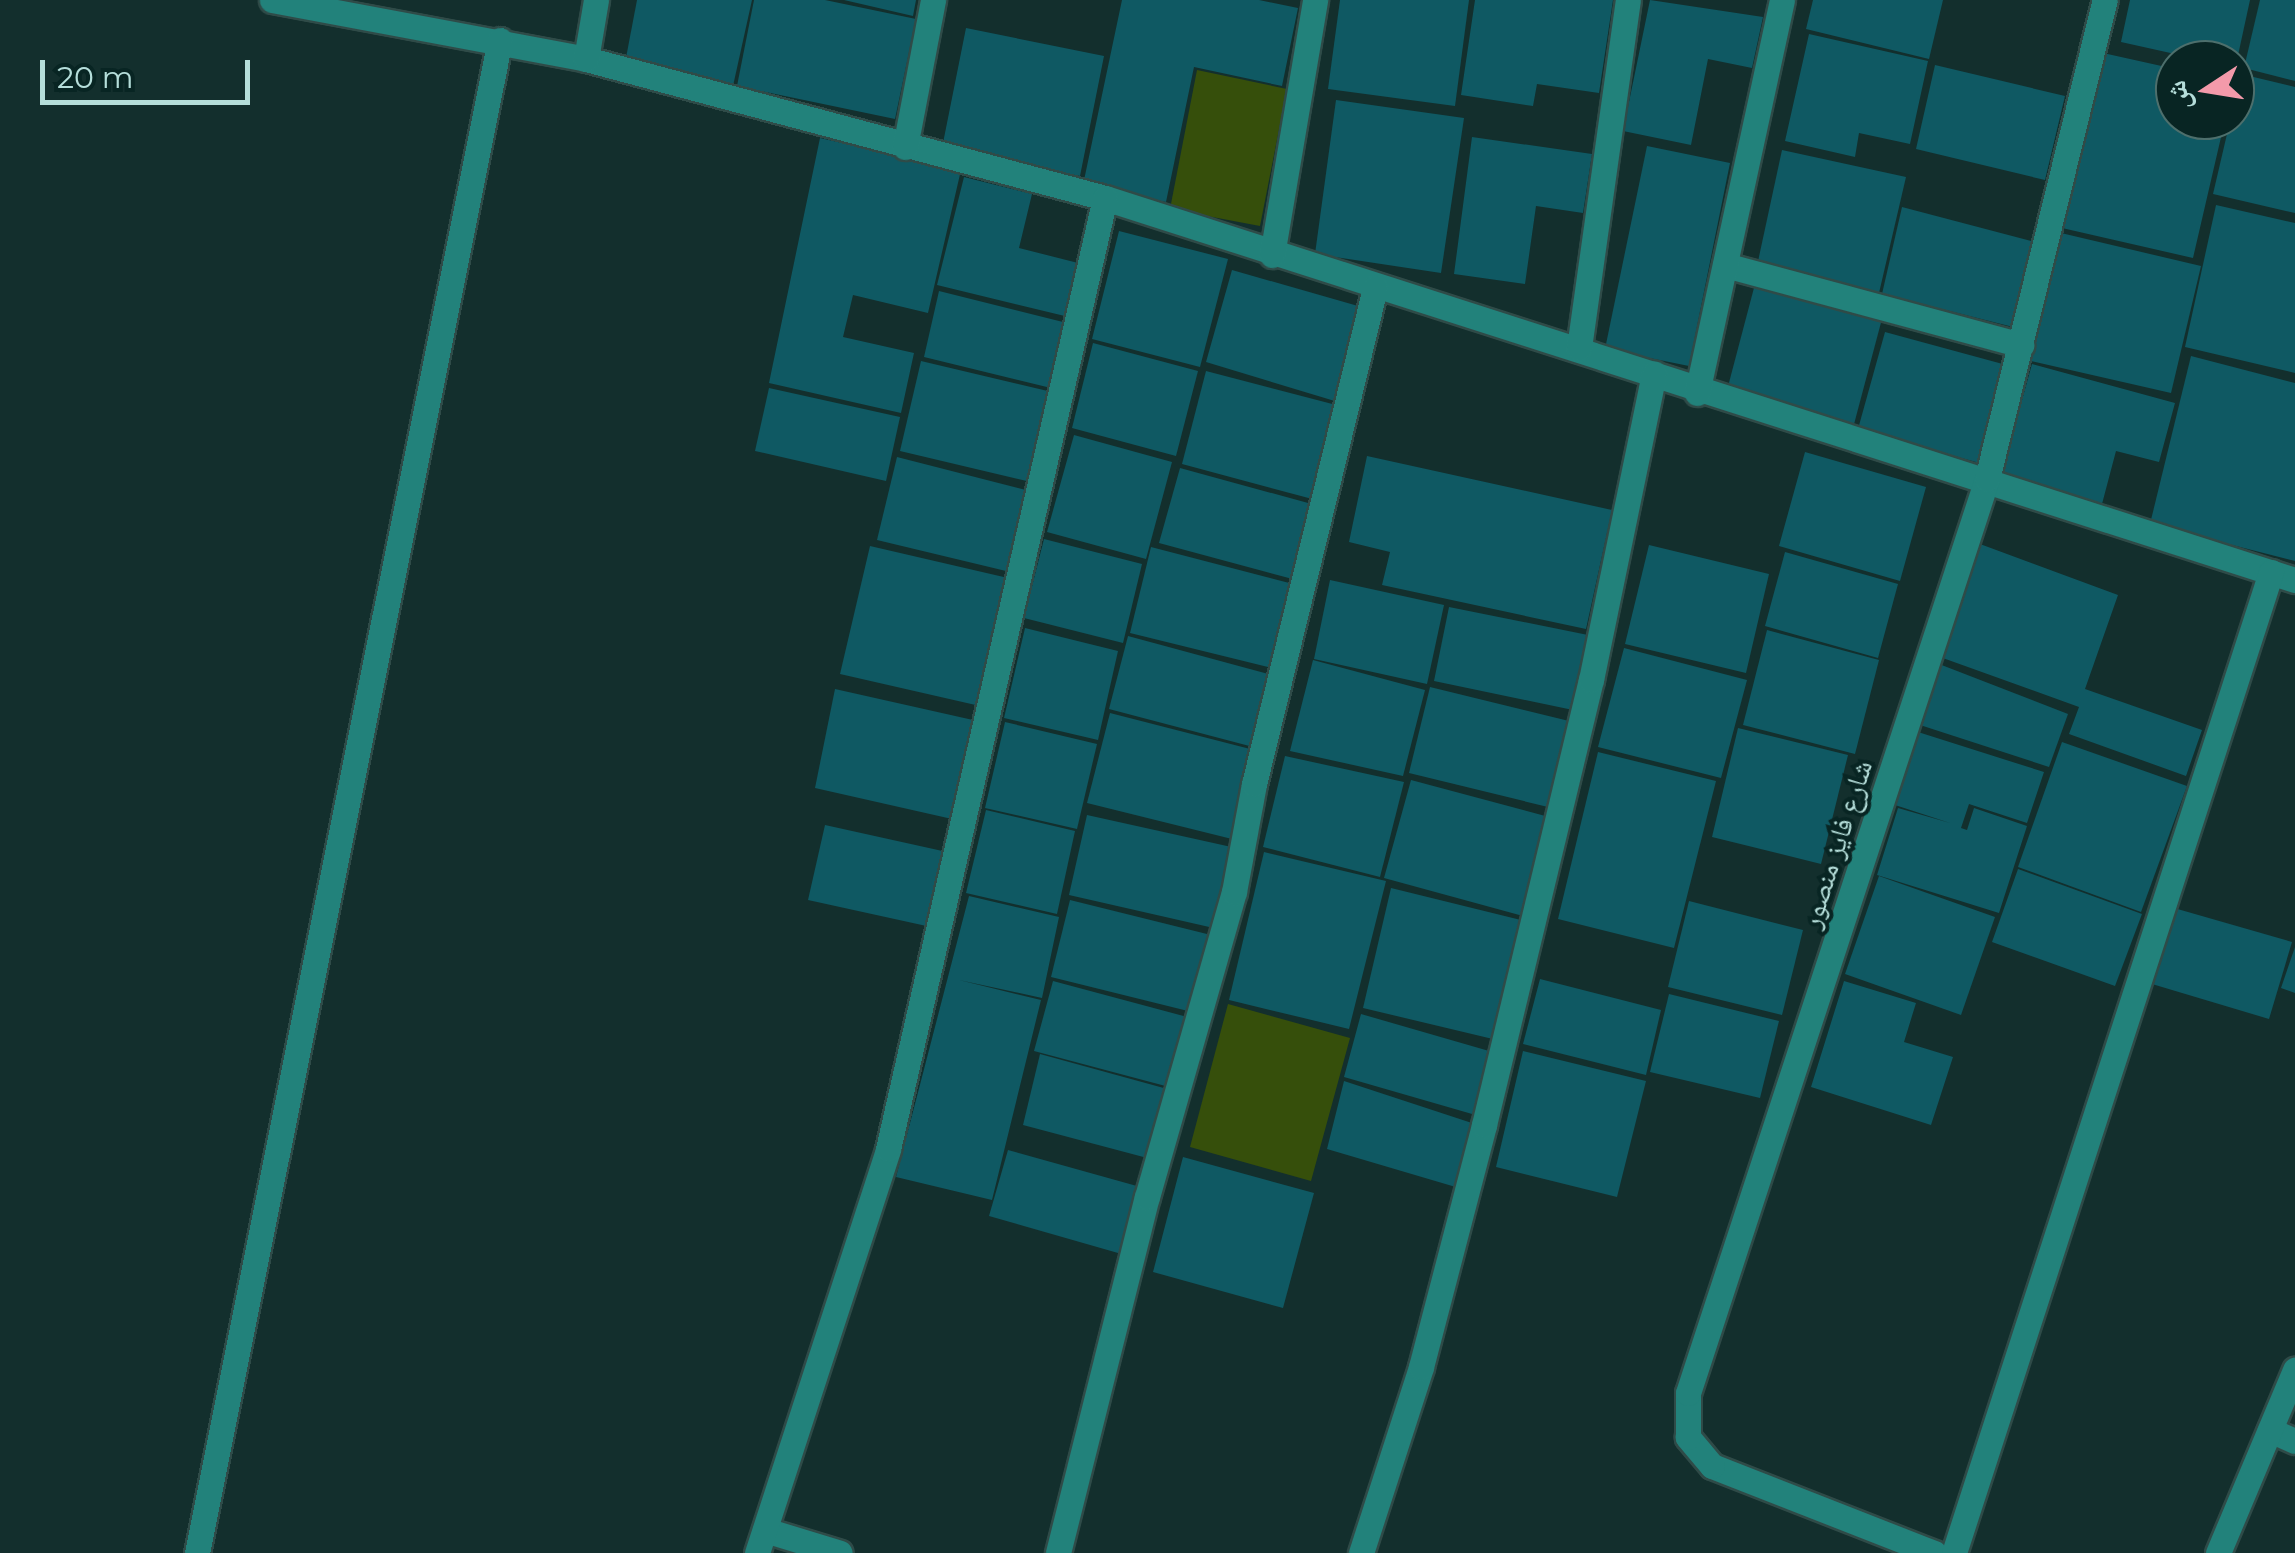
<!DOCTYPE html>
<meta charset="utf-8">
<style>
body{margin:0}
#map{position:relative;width:2295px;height:1553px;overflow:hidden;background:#132f2d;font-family:Montserrat,"Noto Naskh Arabic",sans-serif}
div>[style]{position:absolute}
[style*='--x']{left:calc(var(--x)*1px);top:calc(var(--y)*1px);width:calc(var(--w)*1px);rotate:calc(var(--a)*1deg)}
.green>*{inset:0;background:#364f0b}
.building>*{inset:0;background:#0f5963}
.roads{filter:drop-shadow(2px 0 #2f4b48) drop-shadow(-2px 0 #2f4b48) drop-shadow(0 2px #2f4b48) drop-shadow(0 -2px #2f4b48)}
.minor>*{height:25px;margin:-12.5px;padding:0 12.5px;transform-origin:12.5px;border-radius:12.5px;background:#22827b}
span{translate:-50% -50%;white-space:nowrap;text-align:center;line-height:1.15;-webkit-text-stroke:8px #082523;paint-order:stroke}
.street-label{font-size:28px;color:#b5deda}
.north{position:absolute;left:2155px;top:40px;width:100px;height:100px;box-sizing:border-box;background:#082523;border:2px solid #4d6f6c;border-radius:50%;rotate:258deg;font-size:28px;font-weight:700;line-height:40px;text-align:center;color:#b5deda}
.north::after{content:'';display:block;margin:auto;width:35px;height:45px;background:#f39aaa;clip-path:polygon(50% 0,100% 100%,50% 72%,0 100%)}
.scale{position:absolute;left:40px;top:60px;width:210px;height:45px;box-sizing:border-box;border:5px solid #b5deda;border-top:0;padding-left:12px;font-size:30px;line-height:35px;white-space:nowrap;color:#b5deda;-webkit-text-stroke:8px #082523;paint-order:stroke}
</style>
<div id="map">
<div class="green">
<div style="clip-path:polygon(1197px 70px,1287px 89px,1260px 226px,1170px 209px)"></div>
<div style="clip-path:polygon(1228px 1004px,1350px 1038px,1311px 1181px,1190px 1147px)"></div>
</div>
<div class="building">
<div style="clip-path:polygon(637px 0,752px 0,733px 86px,625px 63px)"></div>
<div style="clip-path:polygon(754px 0,825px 0,916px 19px,895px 119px,737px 86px)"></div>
<div style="clip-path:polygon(844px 0,916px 0,913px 16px)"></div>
<div style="clip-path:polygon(1122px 0,1259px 0,1298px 8px,1282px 86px,1194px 67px,1166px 202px,1083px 185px)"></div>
<div style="clip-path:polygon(1340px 0,1469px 0,1455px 106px,1328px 89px)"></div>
<div style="clip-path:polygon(1475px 0,1613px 0,1599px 93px,1537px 84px,1533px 106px,1461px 95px)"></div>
<div style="clip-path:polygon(1650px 0,1763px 17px,1752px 68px,1708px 59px,1691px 145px,1623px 131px)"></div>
<div style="clip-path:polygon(1813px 0,1943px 0,1929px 59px,1806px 29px)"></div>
<div style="clip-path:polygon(2130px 0,2250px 0,2237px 60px,2202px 60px,2121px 42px)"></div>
<div style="clip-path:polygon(2260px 0,2295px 0,2295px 81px,2244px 68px)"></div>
<div style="clip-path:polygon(966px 28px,1104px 56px,1080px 176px,942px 148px)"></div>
<div style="clip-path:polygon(1809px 34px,1928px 61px,1910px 144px,1859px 133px,1855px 157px,1785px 141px)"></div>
<div style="clip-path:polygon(2103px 53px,2175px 69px,2175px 120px,2225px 120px,2193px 258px,2062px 228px)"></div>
<div style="clip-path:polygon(1935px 65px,2065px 96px,2045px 180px,1916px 149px)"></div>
<div style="clip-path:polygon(2241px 74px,2295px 87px,2295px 213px,2213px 194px)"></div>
<div style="clip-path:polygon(1336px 100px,1464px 118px,1441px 273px,1315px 254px)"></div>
<div style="clip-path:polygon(1472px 137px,1592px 154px,1583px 213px,1536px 206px,1525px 284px,1454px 274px)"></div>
<div style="clip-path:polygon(820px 138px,961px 170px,928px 313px,853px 295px,843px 337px,914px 353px,901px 413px,769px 383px)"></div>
<div style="clip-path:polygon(1647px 146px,1730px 163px,1689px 366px,1605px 349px)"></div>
<div style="clip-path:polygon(1782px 150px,1906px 177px,1879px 293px,1757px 266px)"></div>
<div style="clip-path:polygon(964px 177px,1032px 194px,1019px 248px,1086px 265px,1073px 318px,937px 285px)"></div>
<div style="clip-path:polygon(2216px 205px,2295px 223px,2295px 373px,2185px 347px)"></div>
<div style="clip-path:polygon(1902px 207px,2039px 243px,2017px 328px,1882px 294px)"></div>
<div style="clip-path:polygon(1119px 231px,1228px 259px,1200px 367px,1092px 339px)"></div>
<div style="clip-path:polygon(2061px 233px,2201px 266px,2171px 393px,2031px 361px)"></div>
<div style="clip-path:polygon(1232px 270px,1365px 308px,1338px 402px,1206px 362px)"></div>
<div style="clip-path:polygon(1755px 284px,1883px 315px,1853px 428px,1726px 394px)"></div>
<div style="clip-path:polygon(939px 291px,1067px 323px,1051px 388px,924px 357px)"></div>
<div style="clip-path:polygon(1885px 332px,2010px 366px,1983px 464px,1858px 429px)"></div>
<div style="clip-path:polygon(1093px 343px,1198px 371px,1176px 456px,1072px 428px)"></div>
<div style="clip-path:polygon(2191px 356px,2295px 383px,2295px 561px,2150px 524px)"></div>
<div style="clip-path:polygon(921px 361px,1052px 392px,1031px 482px,900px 451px)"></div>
<div style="clip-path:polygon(2032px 364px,2175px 403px,2159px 462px,2116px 451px,2102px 504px,2001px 476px)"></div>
<div style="clip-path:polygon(1206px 371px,1340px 406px,1316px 500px,1182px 464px)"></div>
<div style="clip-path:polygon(769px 388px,900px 417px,886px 481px,755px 451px)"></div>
<div style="clip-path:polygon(1074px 435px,1172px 462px,1146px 559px,1047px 532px)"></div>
<div style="clip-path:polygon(1805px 452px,1926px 487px,1900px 581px,1779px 546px)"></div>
<div style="clip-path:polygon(1367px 456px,1612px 510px,1586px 629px,1382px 585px,1390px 552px,1349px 542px)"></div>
<div style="clip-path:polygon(897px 457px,1026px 490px,1006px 571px,877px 540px)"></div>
<div style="clip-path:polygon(1180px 468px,1319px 506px,1300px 581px,1159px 543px)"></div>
<div style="clip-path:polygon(1044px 539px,1142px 564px,1123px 643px,1024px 618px)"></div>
<div style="clip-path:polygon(1980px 544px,2118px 595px,2085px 689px,2202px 730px,2186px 776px,2069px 734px,2079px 707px,1940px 657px)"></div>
<div style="clip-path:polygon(1649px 545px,1769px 574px,1746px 673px,1625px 644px)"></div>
<div style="clip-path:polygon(870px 546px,1008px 578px,980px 706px,840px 674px)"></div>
<div style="clip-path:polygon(1151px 547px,1297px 585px,1276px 669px,1130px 633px)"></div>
<div style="clip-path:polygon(1785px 552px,1898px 584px,1878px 658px,1765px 626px)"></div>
<div style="clip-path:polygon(1330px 580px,1444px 605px,1427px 684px,1314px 659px)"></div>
<div style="clip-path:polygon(1449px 607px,1588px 635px,1573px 710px,1434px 681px)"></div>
<div style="clip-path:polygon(1025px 628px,1118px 651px,1098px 740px,1004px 718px)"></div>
<div style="clip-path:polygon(1767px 630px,1879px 660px,1855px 754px,1743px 725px)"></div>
<div style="clip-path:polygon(1128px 636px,1276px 676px,1257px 748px,1109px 709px)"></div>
<div style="clip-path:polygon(1624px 648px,1747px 680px,1721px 778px,1598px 747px)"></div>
<div style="clip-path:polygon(1313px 660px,1425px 690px,1403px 776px,1290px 751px)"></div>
<div style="clip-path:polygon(1939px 664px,2068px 714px,2049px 767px,1920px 725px)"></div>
<div style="clip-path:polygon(1430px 687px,1569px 721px,1548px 807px,1409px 773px)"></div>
<div style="clip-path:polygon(835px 689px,973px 720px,952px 819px,815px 788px)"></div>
<div style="clip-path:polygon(1110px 713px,1258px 751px,1236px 840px,1087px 803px)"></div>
<div style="clip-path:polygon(1005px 722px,1097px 744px,1077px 829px,985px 808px)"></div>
<div style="clip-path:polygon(1738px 728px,1848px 755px,1821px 864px,1712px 837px)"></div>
<div style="clip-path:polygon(1918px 732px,2044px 772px,2027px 823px,1969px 804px,1961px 828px,1967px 830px,1974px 808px,2027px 826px,1999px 913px,1877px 875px,1898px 808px,1950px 823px,1895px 805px)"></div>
<div style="clip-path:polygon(2062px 742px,2187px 786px,2141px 912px,2018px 867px)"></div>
<div style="clip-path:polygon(1598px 752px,1716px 781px,1674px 948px,1558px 919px)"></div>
<div style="clip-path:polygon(1285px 756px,1404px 782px,1380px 877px,1263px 847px)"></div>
<div style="clip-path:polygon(1411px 780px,1549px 817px,1523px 916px,1384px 878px)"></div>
<div style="clip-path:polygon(986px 810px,1075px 831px,1057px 914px,966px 893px)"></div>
<div style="clip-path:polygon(1087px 815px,1236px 848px,1218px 929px,1069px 895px)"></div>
<div style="clip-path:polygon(825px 825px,947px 852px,931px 927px,808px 900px)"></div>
<div style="clip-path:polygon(1264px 852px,1386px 881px,1349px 1029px,1229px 1000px)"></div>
<div style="clip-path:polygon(2018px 869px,2142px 914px,2115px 986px,1992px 942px)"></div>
<div style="clip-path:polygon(1879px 876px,1995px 917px,1961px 1015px,1845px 974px)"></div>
<div style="clip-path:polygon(1391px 888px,1525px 921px,1497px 1040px,1363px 1008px)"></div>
<div style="clip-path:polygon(969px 896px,1059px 917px,1042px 998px,959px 980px,1041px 1000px,992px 1200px,896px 1177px)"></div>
<div style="clip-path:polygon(1070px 900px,1211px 935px,1192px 1012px,1051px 977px)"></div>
<div style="clip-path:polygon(1689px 901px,1803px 930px,1782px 1015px,1668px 987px)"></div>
<div style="clip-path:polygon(2174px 908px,2292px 942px,2269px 1019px,2152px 984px)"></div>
<div style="clip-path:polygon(2295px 947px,2295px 993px,2281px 988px)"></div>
<div style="clip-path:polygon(1540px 979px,1661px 1010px,1646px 1075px,1523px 1044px)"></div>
<div style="clip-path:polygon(1053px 981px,1191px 1018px,1173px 1088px,1034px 1051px)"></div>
<div style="clip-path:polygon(1844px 981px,1916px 1003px,1904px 1042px,1953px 1057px,1931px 1125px,1811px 1087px)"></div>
<div style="clip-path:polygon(1669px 994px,1779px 1021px,1760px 1098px,1650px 1072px)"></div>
<div style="clip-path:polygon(1361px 1014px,1496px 1053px,1479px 1116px,1344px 1077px)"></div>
<div style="clip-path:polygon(1523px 1051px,1646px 1081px,1617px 1197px,1496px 1167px)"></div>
<div style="clip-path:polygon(1040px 1054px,1171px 1090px,1151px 1159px,1023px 1125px)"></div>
<div style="clip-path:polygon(1344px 1081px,1478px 1125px,1459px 1188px,1327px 1149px)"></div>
<div style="clip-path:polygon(1008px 1150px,1144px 1188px,1125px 1255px,989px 1216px)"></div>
<div style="clip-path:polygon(1183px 1157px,1314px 1193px,1283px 1308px,1153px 1272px)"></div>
</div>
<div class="roads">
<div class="minor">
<div style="--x:272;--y:0;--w:319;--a:10.6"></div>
<div style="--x:586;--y:59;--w:537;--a:14.99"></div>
<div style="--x:1105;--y:198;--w:1250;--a:17.8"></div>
<div style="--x:586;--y:59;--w:60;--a:-80.4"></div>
<div style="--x:905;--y:147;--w:150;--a:-79.2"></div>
<div style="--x:1272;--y:255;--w:259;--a:-80.4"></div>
<div style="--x:1725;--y:265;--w:307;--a:15.1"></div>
<div style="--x:1579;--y:348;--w:351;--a:-82"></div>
<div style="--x:1697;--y:393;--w:402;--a:-77.8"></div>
<div style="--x:2270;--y:1430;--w:27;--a:24"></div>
<div style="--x:765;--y:1530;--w:78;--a:17"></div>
<div style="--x:197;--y:1553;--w:1543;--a:-78.68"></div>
<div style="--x:757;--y:1553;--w:425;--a:-72"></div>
<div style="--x:888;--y:1149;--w:975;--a:-77.15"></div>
<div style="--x:1058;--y:1553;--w:367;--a:-76"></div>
<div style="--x:1147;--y:1197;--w:317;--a:-74.1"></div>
<div style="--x:1234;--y:892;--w:110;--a:-79.5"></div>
<div style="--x:1254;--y:784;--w:511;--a:-76.29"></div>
<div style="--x:1361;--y:1553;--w:195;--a:-72.1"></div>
<div style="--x:1421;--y:1367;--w:250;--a:-75.4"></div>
<div style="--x:1484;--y:1125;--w:458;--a:-76.5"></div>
<div style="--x:1591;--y:680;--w:313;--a:-78.4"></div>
<div style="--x:1934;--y:1553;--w:238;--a:-158.6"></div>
<div style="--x:1712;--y:1466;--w:38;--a:-130"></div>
<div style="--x:1688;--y:1437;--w:44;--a:-90"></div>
<div style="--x:1688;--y:1393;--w:962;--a:-71.89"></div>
<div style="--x:1987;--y:479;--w:493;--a:-76.2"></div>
<div style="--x:1954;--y:1553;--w:1031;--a:-72.09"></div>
<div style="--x:2218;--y:1553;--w:199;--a:-67.2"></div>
</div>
</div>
<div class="street-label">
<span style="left:1836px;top:844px;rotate:-72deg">شارع فايز منصور</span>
</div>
<div class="north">ش</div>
<div class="scale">20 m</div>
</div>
